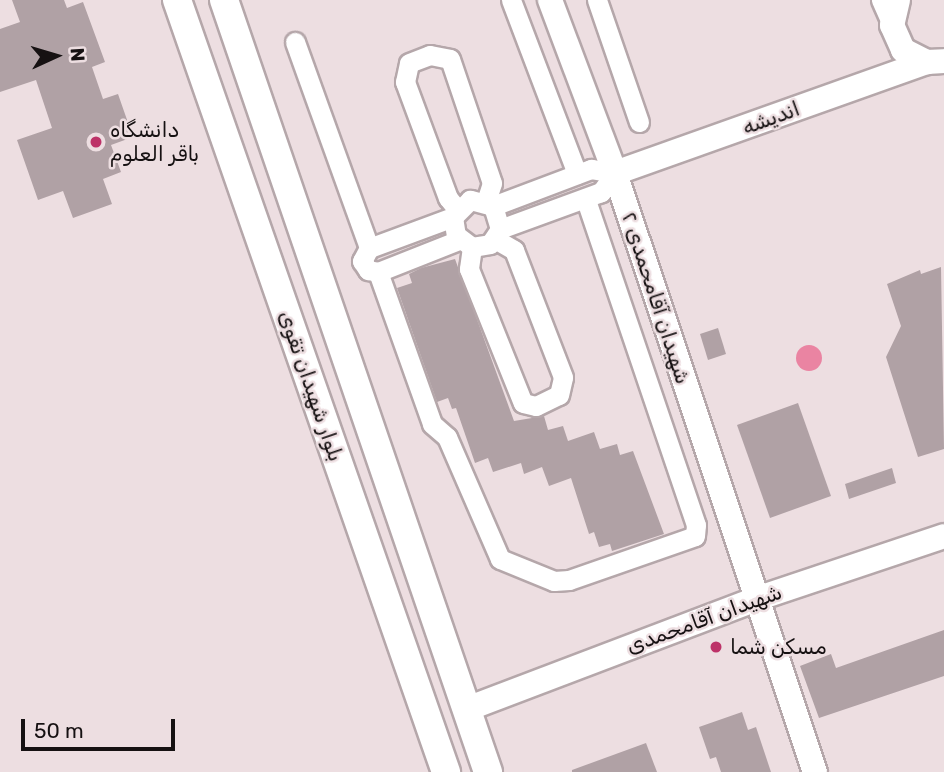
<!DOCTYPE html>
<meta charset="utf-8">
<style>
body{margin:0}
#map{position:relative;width:944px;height:772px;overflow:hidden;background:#eddee1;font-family:Rubik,Vazirmatn,sans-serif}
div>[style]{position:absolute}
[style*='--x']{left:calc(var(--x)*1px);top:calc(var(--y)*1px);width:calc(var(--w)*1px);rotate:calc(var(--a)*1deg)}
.water>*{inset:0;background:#ea84a2}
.round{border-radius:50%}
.building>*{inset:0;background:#b0a1a5}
.roads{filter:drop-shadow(2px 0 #b5a7aa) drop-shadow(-2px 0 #b5a7aa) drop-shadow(0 2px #b5a7aa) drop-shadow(0 -2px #b5a7aa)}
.minor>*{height:19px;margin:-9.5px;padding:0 9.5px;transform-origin:9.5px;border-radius:9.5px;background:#fff}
.tertiary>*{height:24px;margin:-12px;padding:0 12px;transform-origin:12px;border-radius:12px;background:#fff}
.secondary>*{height:28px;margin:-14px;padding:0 14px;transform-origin:14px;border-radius:14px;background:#fff}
.dots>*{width:19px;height:19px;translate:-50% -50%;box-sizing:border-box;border:4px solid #eddee1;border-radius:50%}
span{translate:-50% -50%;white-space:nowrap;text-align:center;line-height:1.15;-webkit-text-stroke:5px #eddee1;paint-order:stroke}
.street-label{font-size:21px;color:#161112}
.poi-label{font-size:21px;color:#161112}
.left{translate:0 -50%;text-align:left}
.north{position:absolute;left:21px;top:21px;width:70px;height:70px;-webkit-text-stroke:5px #eddee1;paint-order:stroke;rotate:86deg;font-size:19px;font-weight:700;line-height:28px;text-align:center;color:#161112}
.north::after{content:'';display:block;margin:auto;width:24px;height:32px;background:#161112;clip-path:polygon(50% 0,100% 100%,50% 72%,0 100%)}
.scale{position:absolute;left:21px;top:719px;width:154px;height:32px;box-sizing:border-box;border:4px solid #161112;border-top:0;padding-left:9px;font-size:21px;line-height:24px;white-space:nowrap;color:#161112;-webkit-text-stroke:5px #eddee1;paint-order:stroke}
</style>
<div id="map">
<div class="water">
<div class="round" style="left:796px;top:345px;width:26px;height:26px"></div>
</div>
<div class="building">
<div style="clip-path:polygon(12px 0,64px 0,67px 8px,83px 2px,105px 62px,92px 67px,103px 99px,118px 94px,133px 137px,111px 145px,121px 172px,103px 179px,112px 204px,73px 218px,63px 191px,38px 200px,17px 140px,52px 128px,36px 80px,0 92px,0 29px,20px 22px)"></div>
<div style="clip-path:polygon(455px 259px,514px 421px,544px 416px,548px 430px,563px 426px,568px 441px,594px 432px,600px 449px,617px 444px,620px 455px,633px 451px,664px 534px,612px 551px,610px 544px,599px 547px,594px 532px,589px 534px,571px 478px,549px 486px,542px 467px,524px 474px,521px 463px,493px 472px,488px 458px,475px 463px,456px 408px,452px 409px,448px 398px,437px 402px,397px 288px,412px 283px,409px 274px,421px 268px)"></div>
<div style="clip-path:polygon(941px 267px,944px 449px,918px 457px,886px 357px,901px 326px,887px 284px,920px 270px,921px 274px)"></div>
<div style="clip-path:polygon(718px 328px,726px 354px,708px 360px,700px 334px)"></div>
<div style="clip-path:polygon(798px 403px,831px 496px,770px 518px,737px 425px)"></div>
<div style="clip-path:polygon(892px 468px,896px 483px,849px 499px,845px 484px)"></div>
<div style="clip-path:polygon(944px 630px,944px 676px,819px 718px,800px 666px,831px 654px,836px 668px)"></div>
<div style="clip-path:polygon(742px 712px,748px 730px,756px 727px,771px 772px,721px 772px,716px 757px,710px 759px,699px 727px)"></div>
<div style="clip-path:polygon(646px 743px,657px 772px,572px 772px,572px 770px)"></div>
</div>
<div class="roads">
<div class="minor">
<div style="--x:511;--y:0;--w:186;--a:69.2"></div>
<div style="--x:597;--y:0;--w:129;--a:71"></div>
<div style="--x:881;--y:0;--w:27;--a:66"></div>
<div style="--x:295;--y:42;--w:219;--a:70.2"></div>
<div style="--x:493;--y:206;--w:105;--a:-20.7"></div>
<div style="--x:591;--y:169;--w:24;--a:9"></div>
<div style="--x:615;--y:173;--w:24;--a:126"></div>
<div style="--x:601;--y:192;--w:108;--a:159.9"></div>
<div style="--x:457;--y:209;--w:14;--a:-129"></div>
<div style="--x:448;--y:198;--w:124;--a:-110.3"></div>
<div style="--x:405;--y:82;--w:19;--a:-78"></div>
<div style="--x:409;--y:63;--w:22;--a:-21"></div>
<div style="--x:430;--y:55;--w:20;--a:11"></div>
<div style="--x:450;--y:59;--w:131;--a:71.3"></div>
<div style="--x:492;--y:183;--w:19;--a:108"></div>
<div style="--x:453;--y:217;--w:18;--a:81"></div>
<div style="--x:456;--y:235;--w:20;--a:37"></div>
<div style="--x:472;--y:247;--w:18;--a:-9"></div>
<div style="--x:490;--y:244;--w:18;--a:-56"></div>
<div style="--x:500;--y:229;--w:24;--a:-107"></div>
<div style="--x:493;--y:206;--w:24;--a:-165"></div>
<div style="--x:470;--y:200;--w:24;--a:135"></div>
<div style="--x:453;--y:217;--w:90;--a:159.7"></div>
<div style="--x:369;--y:248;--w:15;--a:118"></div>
<div style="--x:362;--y:261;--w:11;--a:56"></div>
<div style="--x:368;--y:270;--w:10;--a:11"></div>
<div style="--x:378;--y:272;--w:87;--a:-21.6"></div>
<div style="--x:472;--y:247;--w:22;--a:98"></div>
<div style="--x:469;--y:269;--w:144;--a:68.1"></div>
<div style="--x:523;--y:403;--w:13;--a:13"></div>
<div style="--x:536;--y:406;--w:25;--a:-26"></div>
<div style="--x:559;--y:395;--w:18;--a:-77"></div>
<div style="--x:563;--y:377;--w:136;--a:-111.1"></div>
<div style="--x:514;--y:250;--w:22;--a:-150"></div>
<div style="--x:378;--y:272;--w:161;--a:70.4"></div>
<div style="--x:432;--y:424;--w:20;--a:41"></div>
<div style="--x:447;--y:437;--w:133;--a:66.5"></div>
<div style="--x:500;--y:559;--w:58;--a:22.2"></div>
<div style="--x:554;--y:581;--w:15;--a:-4"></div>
<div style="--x:569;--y:580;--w:133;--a:-19.2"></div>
<div style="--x:695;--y:536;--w:11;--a:-85"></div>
<div style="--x:696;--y:525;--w:345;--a:-108.7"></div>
</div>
<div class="tertiary">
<div style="--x:550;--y:0;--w:185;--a:69.4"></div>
<div style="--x:615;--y:173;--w:632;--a:71.54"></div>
<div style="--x:898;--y:0;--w:26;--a:103"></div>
<div style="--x:892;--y:25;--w:27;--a:66"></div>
<div style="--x:903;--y:50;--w:27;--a:27"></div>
<div style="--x:927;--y:62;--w:17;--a:-3"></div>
<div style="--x:615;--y:173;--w:331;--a:-19.6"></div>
<div style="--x:467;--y:709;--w:309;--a:-20.8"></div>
<div style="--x:756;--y:599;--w:198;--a:-18.5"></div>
</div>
<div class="secondary">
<div style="--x:177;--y:0;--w:818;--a:70.79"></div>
<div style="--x:224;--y:0;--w:816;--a:71.12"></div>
</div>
</div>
<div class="dots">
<div style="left:96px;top:142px;background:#bd3268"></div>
<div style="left:716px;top:647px;background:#bd3268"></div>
</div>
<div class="street-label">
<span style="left:771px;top:118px;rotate:-20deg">انديشه</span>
<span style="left:656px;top:298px;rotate:72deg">شهیدان آقامحمدی ۲</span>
<span style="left:311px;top:386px;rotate:71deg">بلوار شهیدان تقوی</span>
<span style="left:704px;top:619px;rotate:-20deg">شهیدان آقامحمدی</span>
</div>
<div class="poi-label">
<span class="left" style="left:110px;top:142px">دانشگاه<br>باقر العلوم</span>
<span class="left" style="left:730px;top:647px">مسکن شما</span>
</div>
<div class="north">N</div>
<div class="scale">50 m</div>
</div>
